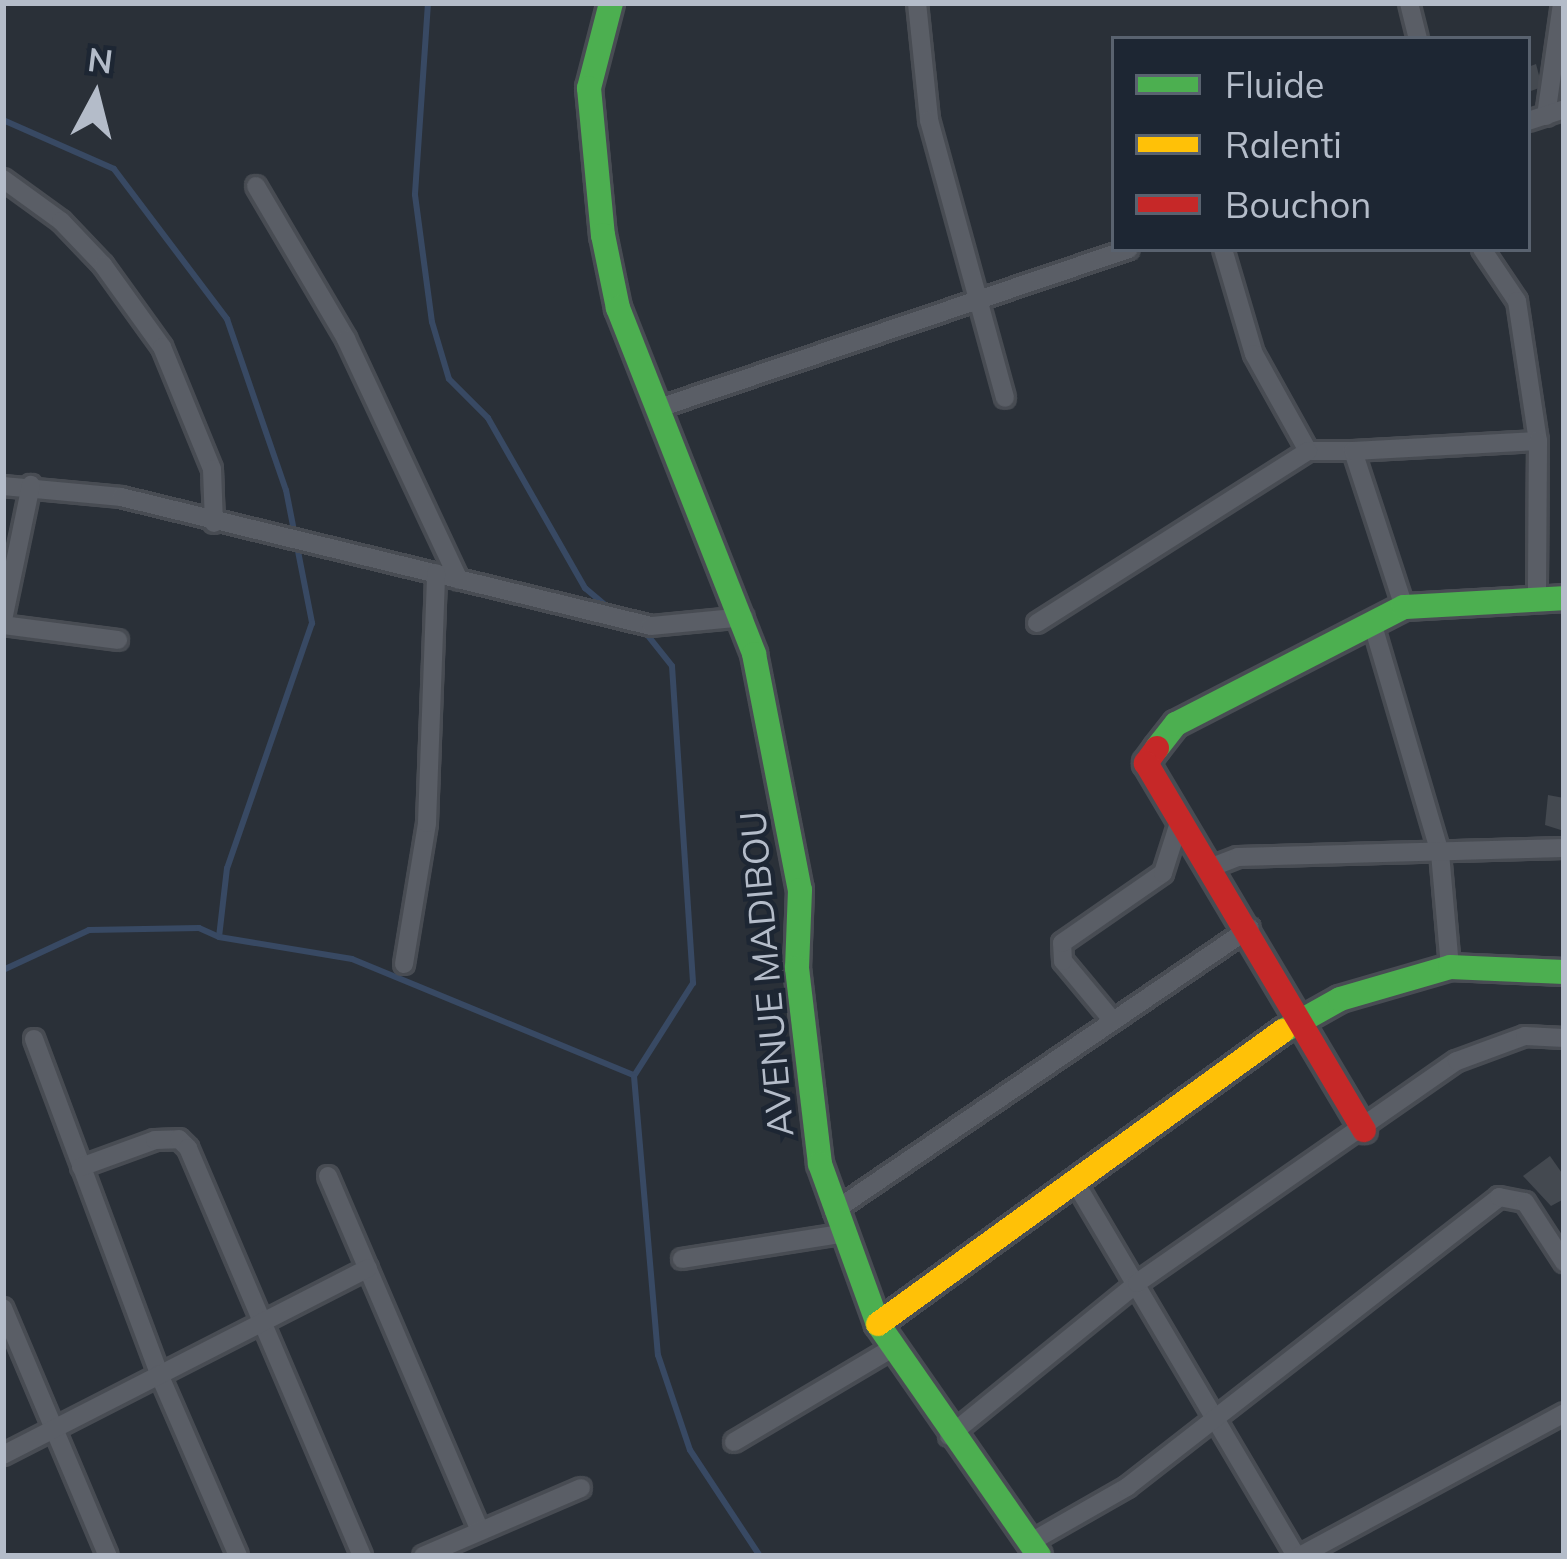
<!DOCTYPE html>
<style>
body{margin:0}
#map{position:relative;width:1567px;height:1559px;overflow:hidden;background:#2a3038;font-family:Mulish,sans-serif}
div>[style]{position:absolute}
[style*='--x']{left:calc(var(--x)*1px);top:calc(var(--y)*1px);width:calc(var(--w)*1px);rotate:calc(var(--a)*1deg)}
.stream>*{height:6px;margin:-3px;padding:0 3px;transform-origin:3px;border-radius:3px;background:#384963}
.building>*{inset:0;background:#444950}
.roads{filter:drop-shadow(3px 0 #484c53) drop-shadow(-3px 0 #484c53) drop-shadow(0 3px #484c53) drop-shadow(0 -3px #484c53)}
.street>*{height:18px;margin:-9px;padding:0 9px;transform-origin:9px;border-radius:9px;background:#5a5e66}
.fast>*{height:24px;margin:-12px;padding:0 12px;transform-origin:12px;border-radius:12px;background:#4caf50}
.slow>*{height:24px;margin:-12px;padding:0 12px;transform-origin:12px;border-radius:12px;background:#ffc107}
.jam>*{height:24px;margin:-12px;padding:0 12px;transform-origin:12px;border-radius:12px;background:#c62828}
span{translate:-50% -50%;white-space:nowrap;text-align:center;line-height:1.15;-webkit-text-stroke:9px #1d2633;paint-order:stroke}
.street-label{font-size:36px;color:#b4bcc9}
.frame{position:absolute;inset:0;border:6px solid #b4bcc9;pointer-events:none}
.legend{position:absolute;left:1111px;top:36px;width:420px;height:216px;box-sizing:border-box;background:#1d2633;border:3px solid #59626f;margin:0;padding:15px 21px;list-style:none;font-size:36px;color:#b4bcc9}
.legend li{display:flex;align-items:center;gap:24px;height:60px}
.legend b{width:60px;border:3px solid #59626f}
.north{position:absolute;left:36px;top:36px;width:120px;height:120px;-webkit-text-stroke:9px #1d2633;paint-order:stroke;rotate:7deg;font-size:33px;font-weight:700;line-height:48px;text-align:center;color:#b4bcc9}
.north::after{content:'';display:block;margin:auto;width:42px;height:54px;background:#b4bcc9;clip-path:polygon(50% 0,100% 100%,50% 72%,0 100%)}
</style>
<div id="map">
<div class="stream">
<div style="--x:428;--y:3;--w:192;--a:93.9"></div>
<div style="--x:415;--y:195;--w:128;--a:82.4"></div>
<div style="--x:432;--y:322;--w:59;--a:73.4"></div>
<div style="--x:449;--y:379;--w:55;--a:45"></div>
<div style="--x:488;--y:418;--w:196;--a:60.3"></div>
<div style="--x:585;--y:588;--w:31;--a:40"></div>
<div style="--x:3;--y:120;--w:121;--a:23.8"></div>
<div style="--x:114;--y:169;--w:188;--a:53"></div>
<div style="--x:227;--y:319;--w:181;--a:71"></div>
<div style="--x:286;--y:490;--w:136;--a:78.9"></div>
<div style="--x:312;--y:623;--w:259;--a:109.1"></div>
<div style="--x:227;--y:868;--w:69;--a:96.6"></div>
<div style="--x:219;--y:937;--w:135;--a:9.4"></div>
<div style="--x:352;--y:959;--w:305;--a:22.4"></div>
<div style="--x:645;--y:632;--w:43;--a:51.5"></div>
<div style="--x:672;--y:666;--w:318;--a:86.2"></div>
<div style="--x:693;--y:983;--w:110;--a:122.4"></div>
<div style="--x:634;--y:1076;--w:280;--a:85.1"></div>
<div style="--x:658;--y:1355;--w:100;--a:71.4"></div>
<div style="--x:690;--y:1450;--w:127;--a:56.6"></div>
<div style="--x:3;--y:970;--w:95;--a:-24.9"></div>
<div style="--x:89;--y:930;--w:110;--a:-1"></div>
<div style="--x:199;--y:928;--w:22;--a:24"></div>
</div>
<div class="building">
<div style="clip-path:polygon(1536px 64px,1542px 87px,1528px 92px,1528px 67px)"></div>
<div style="clip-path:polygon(1548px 795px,1564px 798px,1564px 831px,1545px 825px)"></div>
<div style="clip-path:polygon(1550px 1156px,1564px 1176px,1564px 1199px,1551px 1206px,1523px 1176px)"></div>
</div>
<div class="roads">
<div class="street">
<div style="--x:917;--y:3;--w:118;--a:84.1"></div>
<div style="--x:929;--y:120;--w:288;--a:74.7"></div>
<div style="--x:1409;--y:3;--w:37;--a:76"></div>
<div style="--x:1546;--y:116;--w:114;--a:-81.9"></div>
<div style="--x:1528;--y:121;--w:38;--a:-18"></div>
<div style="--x:3;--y:179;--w:72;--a:35.9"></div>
<div style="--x:61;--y:221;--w:61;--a:46.3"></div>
<div style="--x:103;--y:265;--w:101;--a:54.3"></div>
<div style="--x:162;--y:347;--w:132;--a:67.7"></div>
<div style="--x:212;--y:469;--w:54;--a:87.9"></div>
<div style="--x:256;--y:186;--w:178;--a:59.5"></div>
<div style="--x:346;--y:339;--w:266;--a:64.9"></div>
<div style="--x:1223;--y:249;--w:109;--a:73.6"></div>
<div style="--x:1254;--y:354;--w:111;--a:60.9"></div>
<div style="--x:1308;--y:451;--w:45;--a:0"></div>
<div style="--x:1353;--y:451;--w:164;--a:71.9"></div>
<div style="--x:1482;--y:249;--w:63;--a:56.1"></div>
<div style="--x:1517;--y:301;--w:142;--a:81.5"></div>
<div style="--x:659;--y:408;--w:496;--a:-18.7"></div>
<div style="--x:1353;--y:451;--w:185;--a:-3.1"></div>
<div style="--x:1538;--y:441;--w:156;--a:90.4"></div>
<div style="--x:3;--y:486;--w:119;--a:5.3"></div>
<div style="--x:121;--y:497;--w:545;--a:13.68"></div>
<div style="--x:651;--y:626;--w:93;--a:-5.5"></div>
<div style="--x:3;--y:620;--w:138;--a:-78.3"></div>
<div style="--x:1372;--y:622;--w:241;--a:73.6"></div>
<div style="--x:1440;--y:853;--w:114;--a:85"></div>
<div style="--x:1037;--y:623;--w:321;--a:-32.4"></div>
<div style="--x:3;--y:625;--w:116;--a:7.4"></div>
<div style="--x:1212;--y:867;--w:28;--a:-21"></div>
<div style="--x:1238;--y:857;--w:326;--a:-1.6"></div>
<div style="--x:404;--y:964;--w:143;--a:-80.7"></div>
<div style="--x:427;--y:823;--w:250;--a:-87.9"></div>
<div style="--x:1113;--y:1021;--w:78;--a:-129.8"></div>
<div style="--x:1063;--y:961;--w:18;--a:-93"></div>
<div style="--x:1062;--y:943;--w:123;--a:-34.7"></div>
<div style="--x:1163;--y:873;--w:49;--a:-72.3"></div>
<div style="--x:34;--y:1039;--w:358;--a:69.5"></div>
<div style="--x:159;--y:1374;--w:198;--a:66.5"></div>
<div style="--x:81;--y:1167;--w:79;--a:-20"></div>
<div style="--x:155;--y:1140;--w:24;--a:-2"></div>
<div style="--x:179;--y:1139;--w:13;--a:45"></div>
<div style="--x:188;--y:1148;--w:444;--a:66.9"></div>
<div style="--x:328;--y:1176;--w:385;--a:66.8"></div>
<div style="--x:1075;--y:1182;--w:434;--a:59.4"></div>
<div style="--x:834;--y:1211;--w:503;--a:-34.23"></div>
<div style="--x:682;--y:1259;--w:160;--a:-9"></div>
<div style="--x:3;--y:1308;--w:269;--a:67.1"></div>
<div style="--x:949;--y:1436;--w:242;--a:-39.1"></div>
<div style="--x:1137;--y:1283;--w:389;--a:-34.8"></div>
<div style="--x:1457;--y:1061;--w:72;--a:-20.2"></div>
<div style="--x:1525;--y:1036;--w:39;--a:3"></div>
<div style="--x:734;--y:1442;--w:184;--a:-30.7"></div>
<div style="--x:3;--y:1455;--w:410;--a:-27.1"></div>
<div style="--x:1029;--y:1543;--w:113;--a:-29.7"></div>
<div style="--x:1127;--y:1487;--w:472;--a:-37.9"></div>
<div style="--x:1499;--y:1197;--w:26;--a:11"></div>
<div style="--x:1525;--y:1202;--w:72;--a:57"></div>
<div style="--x:423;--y:1556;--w:172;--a:-23.3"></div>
<div style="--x:1300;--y:1556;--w:300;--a:-28.4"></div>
</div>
<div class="fast">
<div style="--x:611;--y:3;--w:88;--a:104.5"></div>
<div style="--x:589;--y:88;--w:148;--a:84.6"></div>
<div style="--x:603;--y:235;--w:75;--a:78.4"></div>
<div style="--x:618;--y:308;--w:372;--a:68.5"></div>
<div style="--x:754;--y:654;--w:240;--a:79"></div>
<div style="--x:800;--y:890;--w:78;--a:92.2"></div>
<div style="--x:797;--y:968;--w:197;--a:83.3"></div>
<div style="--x:820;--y:1164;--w:170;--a:70.1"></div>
<div style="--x:878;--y:1324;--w:282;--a:55.2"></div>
<div style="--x:1157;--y:748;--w:31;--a:-52"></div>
<div style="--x:1176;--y:724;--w:256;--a:-27.2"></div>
<div style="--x:1404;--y:607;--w:160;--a:-3.2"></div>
<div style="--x:1283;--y:1031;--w:65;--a:-29.3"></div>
<div style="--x:1340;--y:999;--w:115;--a:-16.2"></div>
<div style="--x:1450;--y:967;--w:114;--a:2.5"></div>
</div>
<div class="slow">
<div style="--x:878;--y:1324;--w:500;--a:-35.9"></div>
</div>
<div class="jam">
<div style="--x:1157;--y:748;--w:19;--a:126"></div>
<div style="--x:1146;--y:763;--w:427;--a:59.3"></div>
</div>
</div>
<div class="street-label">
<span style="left:766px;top:974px;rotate:-95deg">AVENUE MADIBOU</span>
</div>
<div class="frame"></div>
<ul class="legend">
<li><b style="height:15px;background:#4caf50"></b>Fluide</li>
<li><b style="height:15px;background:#ffc107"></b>Ralenti</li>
<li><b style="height:15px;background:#c62828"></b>Bouchon</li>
</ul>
<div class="north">N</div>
</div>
